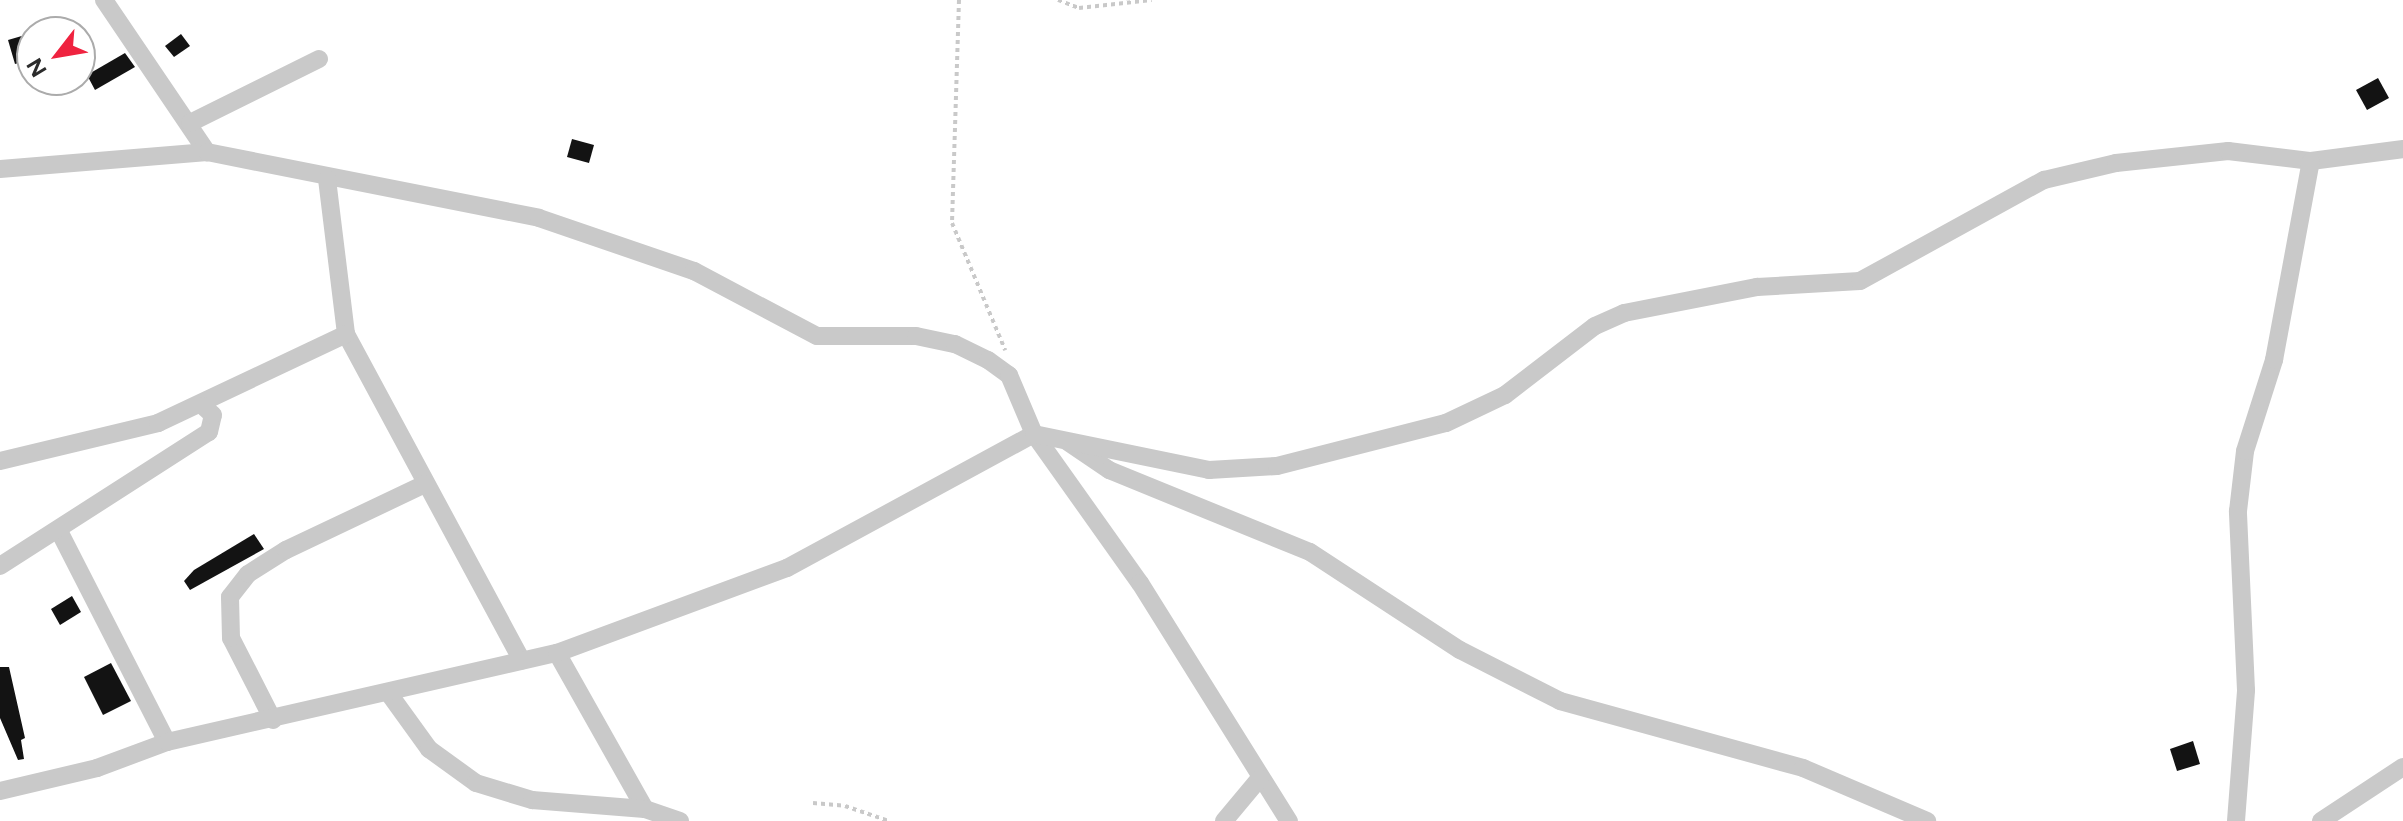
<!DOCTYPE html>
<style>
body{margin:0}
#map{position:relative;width:2403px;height:821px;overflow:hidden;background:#fff;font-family:Figtree,sans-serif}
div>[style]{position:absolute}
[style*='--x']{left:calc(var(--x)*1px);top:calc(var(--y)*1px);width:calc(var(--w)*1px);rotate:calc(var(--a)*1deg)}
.building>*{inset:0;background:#131313}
.path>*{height:4px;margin-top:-2px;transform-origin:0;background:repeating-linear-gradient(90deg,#c9c9c9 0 4px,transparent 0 8px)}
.minor>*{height:18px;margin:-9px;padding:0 9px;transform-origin:9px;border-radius:9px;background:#c9c9c9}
span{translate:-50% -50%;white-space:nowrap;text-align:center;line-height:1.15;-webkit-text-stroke:8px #fff;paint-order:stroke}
.north{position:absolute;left:16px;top:16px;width:80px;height:80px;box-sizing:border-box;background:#fff;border:2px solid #ababab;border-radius:50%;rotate:239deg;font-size:22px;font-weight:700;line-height:32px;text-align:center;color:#2c2c2c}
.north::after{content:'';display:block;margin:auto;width:28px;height:36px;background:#ef2340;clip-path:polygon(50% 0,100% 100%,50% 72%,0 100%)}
</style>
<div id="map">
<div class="building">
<div style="clip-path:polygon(32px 33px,32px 59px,15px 64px,8px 40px)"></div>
<div style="clip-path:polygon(181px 34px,190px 46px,174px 57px,165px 46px)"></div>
<div style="clip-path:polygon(125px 53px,135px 67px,95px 90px,87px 75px)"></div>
<div style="clip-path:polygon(2378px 78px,2389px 98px,2367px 110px,2356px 90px)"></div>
<div style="clip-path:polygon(572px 139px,594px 145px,589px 163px,567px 157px)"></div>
<div style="clip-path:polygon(254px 534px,264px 549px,190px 590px,184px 581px,194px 570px)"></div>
<div style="clip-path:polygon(72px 596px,81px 612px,60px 625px,51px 609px)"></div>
<div style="clip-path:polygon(111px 663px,131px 701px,103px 715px,84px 677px)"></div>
<div style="clip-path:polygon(0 667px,9px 667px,25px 738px,21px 740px,24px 759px,18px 760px,0 718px)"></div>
<div style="clip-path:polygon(2193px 741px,2200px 764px,2177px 771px,2170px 749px)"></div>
</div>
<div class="path">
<div style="--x:959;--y:0;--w:223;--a:91.8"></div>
<div style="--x:952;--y:223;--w:138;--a:67.3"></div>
<div style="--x:1058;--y:0;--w:22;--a:21"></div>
<div style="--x:1079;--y:8;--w:73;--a:-6.3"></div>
<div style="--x:813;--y:803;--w:32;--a:5"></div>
<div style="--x:845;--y:806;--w:46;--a:18.8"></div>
</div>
<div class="minor">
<div style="--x:104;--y:0;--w:184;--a:55.9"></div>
<div style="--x:190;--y:123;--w:144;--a:-26.4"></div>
<div style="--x:0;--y:169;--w:208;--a:-4.7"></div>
<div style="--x:207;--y:152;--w:338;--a:11.2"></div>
<div style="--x:539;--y:218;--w:164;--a:18.9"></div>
<div style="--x:694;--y:271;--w:139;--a:27.9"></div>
<div style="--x:817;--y:336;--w:99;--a:0"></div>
<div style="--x:916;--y:336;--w:40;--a:12"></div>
<div style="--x:955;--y:344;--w:37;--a:26"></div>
<div style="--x:988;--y:360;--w:26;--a:36"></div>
<div style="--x:1009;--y:375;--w:64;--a:67"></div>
<div style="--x:1034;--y:434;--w:183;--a:54.6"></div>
<div style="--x:1140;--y:583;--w:281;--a:58"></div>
<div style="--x:327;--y:179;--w:156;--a:83"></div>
<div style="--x:346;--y:334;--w:371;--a:61.7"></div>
<div style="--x:1068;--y:442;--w:50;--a:34.3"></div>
<div style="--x:1109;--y:470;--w:217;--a:22.2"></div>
<div style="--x:1310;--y:552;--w:179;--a:33.2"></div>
<div style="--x:1460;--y:650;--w:112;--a:27"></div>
<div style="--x:1560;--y:701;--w:252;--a:15.4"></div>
<div style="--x:1803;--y:768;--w:135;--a:23.1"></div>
<div style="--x:0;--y:461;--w:163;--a:-13.5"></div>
<div style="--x:158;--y:423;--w:208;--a:-25.3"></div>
<div style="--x:59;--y:531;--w:237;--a:62.9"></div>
<div style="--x:0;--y:566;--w:248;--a:-32.7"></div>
<div style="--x:209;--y:432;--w:17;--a:-77"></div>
<div style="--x:213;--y:415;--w:13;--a:-138"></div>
<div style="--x:557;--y:653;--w:179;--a:60.6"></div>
<div style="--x:390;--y:695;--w:67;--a:54.2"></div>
<div style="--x:429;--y:749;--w:58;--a:35.9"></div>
<div style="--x:476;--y:783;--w:59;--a:16.9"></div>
<div style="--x:532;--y:800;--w:113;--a:4.6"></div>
<div style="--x:645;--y:809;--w:37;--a:19"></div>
<div style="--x:273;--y:720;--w:92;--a:-117.1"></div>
<div style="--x:231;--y:638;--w:41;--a:-91.4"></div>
<div style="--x:230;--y:597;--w:29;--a:-52"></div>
<div style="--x:248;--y:574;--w:45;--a:-32.3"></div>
<div style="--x:286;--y:550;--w:154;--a:-25.4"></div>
<div style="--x:0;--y:791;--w:100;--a:-13.3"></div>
<div style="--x:97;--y:768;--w:75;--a:-20.4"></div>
<div style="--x:167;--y:742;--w:400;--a:-12.9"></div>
<div style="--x:557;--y:653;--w:245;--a:-20.3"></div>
<div style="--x:787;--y:568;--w:281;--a:-28.5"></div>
<div style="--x:1034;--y:434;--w:179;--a:11.6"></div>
<div style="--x:1209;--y:470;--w:68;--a:-3.4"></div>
<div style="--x:1277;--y:466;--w:174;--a:-14.3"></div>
<div style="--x:1446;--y:423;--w:65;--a:-25.4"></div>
<div style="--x:1505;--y:395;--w:113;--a:-37.5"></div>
<div style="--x:1595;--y:326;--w:32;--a:-24"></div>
<div style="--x:1624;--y:313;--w:136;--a:-11.1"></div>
<div style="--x:1757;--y:287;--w:103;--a:-3.3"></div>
<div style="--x:1860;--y:281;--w:210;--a:-28.8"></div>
<div style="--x:2044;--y:180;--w:74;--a:-13.3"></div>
<div style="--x:2116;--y:163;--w:113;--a:-6.1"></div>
<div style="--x:2228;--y:151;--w:84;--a:6.9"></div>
<div style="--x:2311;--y:161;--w:93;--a:-7.4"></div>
<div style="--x:1224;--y:821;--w:56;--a:-50.1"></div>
<div style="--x:2236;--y:821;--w:131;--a:-85.6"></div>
<div style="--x:2246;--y:690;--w:179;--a:-92.6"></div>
<div style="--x:2238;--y:511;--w:60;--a:-83.3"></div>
<div style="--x:2245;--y:451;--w:96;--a:-72.3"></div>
<div style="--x:2274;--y:360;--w:202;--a:-79.5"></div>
<div style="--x:2321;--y:821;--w:98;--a:-33.4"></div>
</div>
<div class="north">N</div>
</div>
